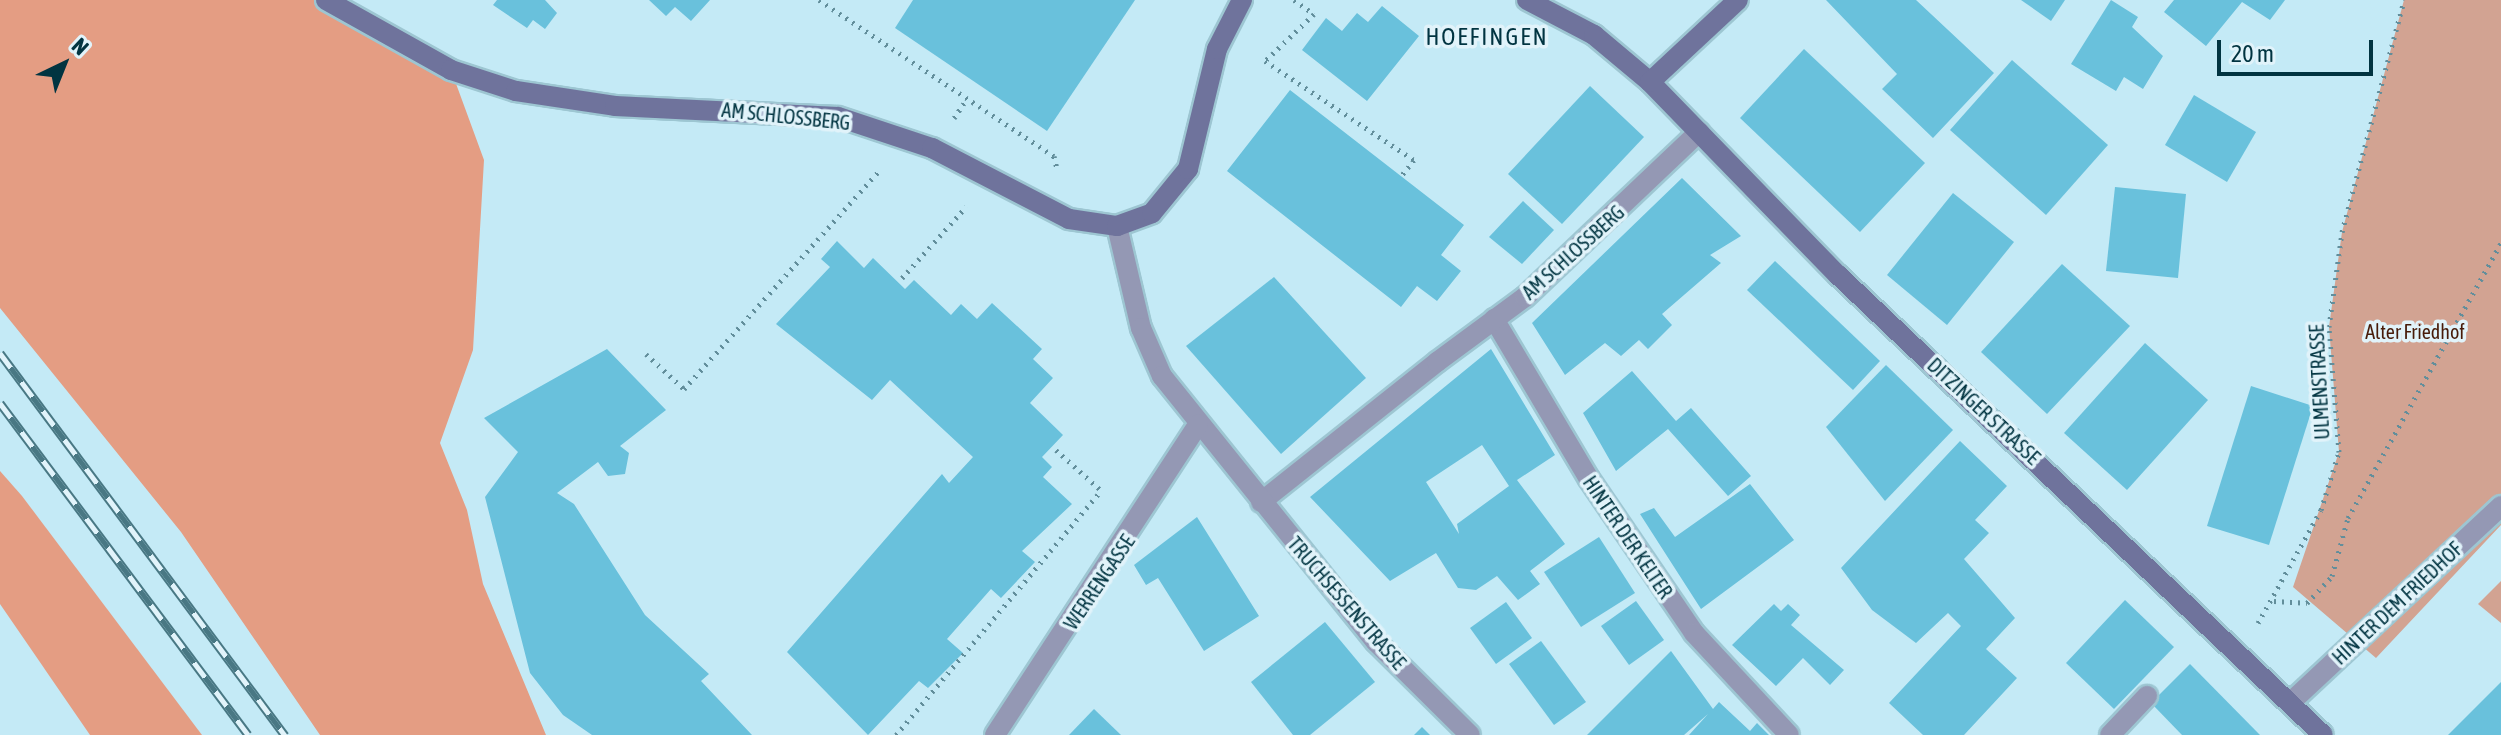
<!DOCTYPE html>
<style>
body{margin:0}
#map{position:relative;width:2501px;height:735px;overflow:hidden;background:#c4eaf6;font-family:"Asap Condensed",sans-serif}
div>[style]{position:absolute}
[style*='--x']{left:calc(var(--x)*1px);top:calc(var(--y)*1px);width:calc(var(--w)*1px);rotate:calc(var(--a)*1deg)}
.green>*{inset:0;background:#d2a392}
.forest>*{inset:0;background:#e49d83}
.building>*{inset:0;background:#69c1dc}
.path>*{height:5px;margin-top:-2.5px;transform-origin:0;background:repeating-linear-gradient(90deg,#628e9b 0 2px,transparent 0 8px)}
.roads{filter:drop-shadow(2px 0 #9dc6d2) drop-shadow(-2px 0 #9dc6d2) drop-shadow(0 2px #9dc6d2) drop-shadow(0 -2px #9dc6d2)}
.lane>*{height:20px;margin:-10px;padding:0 10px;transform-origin:10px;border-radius:10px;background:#9498b4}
.street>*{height:20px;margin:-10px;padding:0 10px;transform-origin:10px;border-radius:10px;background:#9498b4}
.secondary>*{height:20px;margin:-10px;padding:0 10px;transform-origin:10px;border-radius:10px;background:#6f739c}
.rail>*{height:9px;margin-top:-4.5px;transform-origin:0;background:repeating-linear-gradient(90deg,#e1f3fa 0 18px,#497884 0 36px);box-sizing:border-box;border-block:2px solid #497884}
span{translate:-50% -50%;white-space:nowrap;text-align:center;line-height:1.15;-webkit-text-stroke:7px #e1f3fa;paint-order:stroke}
.street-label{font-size:20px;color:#013441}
.park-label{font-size:20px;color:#471b09}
.quarter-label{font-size:24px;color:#013441;letter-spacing:2px}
.north{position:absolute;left:24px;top:24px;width:80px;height:80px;-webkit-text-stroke:6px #e1f3fa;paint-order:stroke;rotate:43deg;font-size:22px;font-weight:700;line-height:32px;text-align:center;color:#013441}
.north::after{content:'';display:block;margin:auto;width:28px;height:36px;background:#013441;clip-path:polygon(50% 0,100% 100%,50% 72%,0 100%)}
.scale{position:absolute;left:2217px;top:40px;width:156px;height:36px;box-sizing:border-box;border:4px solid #013441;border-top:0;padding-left:10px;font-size:24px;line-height:28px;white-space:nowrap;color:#013441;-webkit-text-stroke:6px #e1f3fa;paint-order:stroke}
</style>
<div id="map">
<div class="green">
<div style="clip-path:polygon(2404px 0,2501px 0,2501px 525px,2376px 658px,2293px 587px,2339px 452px,2329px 327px,2342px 232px)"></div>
<div style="clip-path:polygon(2501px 581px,2501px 623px,2478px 604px)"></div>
</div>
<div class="forest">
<div style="clip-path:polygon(0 0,326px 0,451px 70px,484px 160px,473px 350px,440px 443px,467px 510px,483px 584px,546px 735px,320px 735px,181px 532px,0 308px)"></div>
<div style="clip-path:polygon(0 471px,22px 496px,202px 735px,90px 735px,0 604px)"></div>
</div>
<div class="building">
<div style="clip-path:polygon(497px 0,545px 0,557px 13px,545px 29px,533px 20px,527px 28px,493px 5px)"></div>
<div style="clip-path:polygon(649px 0,710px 0,691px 21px,675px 7px,666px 16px)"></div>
<div style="clip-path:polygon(913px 0,1135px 0,1047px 131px,895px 28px)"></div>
<div style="clip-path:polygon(1826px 0,1916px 0,1994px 73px,1933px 138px,1882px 89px,1897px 74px)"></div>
<div style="clip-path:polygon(2021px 0,2065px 0,2051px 21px)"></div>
<div style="clip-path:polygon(2111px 0,2138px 17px,2132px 27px,2163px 56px,2143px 89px,2124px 77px,2116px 91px,2071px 64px)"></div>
<div style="clip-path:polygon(2174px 0,2285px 0,2270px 20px,2242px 2px,2206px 46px,2164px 12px)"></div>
<div style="clip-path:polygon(1382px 6px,1419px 36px,1367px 101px,1302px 50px,1326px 18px,1342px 31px,1357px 13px,1368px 22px)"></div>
<div style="clip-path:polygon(1804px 49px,1925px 163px,1860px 232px,1740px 118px)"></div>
<div style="clip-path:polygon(2012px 60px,2108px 145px,2046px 215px,1950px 130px)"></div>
<div style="clip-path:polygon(1590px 86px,1644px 137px,1562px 224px,1508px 174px)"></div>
<div style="clip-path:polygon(1290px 90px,1464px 225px,1441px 255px,1461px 271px,1437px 301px,1417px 286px,1401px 307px,1227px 171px)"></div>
<div style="clip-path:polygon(2194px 95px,2256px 132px,2227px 182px,2165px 145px)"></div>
<div style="clip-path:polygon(1682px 178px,1741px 236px,1710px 255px,1721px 263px,1662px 314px,1672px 325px,1648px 349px,1639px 340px,1621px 356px,1605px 343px,1565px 375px,1532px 323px)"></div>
<div style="clip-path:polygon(2115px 187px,2186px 194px,2178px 278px,2106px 271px)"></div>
<div style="clip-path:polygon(1953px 193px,2014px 242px,1947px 325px,1887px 275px)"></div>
<div style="clip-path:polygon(1523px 201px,1554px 230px,1522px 264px,1489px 237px)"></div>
<div style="clip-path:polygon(837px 241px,864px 268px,873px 258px,905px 289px,914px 280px,951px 315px,961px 304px,977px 319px,992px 303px,1042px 349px,1033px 359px,1053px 378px,1030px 403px,1063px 435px,1042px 457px,1052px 467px,1043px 477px,1072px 504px,1022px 551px,1035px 562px,1001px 598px,991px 589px,947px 639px,963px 653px,928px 688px,919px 681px,868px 735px,787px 652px,942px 474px,949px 483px,973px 457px,890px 380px,872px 400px,776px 324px,830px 267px,821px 259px)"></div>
<div style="clip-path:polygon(1775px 261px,1880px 361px,1853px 390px,1747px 290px)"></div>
<div style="clip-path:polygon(2062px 264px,2130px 326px,2047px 414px,1981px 352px)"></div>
<div style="clip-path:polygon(1274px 277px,1366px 378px,1281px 454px,1186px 346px)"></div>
<div style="clip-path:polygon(2145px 343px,2208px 400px,2127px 490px,2064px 433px)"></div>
<div style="clip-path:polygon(607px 349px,666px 410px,620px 446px,629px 453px,625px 474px,608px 476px,598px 462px,557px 493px,574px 504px,645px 615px,709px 674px,701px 681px,752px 735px,592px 735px,563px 715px,530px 673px,485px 497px,518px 452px,484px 418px)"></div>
<div style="clip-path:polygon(evenodd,1491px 349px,1555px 455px,1517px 480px,1565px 544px,1530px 571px,1540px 584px,1518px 600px,1497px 576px,1476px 590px,1458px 588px,1436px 553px,1390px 581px,1310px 497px,1491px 349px,1482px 445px,1509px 486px,1457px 524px,1459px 534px,1426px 482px,1482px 445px)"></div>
<div style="clip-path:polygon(1886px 365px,1953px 430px,1885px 501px,1826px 427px)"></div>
<div style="clip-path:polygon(1632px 371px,1676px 421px,1691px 408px,1751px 476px,1728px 496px,1668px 429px,1616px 471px,1583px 413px)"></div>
<div style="clip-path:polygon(2251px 386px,2313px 406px,2269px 545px,2207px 526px)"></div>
<div style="clip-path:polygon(1960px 441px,2007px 486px,1975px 520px,1989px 533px,1964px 559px,2015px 618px,1986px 649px,2017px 678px,1964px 735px,1923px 735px,1889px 703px,1961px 626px,1948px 613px,1916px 643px,1872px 610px,1841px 568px)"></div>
<div style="clip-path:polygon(1750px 484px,1794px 540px,1701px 609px,1640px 514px,1654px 508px,1675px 537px)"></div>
<div style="clip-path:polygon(1197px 517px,1259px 616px,1204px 651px,1158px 578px,1146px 585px,1134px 565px)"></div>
<div style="clip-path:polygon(1599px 537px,1635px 593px,1581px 627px,1544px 572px)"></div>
<div style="clip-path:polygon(2125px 600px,2174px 647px,2114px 709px,2066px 663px)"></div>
<div style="clip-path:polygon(1636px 601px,1664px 640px,1629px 665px,1601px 626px)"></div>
<div style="clip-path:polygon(1506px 602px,1532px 638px,1496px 664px,1470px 628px)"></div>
<div style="clip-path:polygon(1774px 604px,1781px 611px,1788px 604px,1800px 615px,1791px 625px,1844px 670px,1830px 685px,1803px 658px,1776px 686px,1732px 645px)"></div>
<div style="clip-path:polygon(1325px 622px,1375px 682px,1310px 735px,1293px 735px,1251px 682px)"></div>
<div style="clip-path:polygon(1541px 641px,1586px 702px,1554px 725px,1509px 664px)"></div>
<div style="clip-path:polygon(1671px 651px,1713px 709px,1719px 702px,1750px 731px,1757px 723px,1769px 735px,1689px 735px,1708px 714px,1684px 735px,1587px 735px)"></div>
<div style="clip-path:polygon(2190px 664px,2260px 735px,2182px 735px,2151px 703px)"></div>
<div style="clip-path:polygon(2501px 682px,2501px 735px,2448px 735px)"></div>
<div style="clip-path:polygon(1094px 709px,1121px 735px,1069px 735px)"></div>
<div style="clip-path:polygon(1422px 727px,1430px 735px,1414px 735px)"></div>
</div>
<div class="path">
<div style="--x:819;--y:0;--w:282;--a:33.6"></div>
<div style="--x:1054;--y:156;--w:13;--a:77"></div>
<div style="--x:1294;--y:0;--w:24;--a:35"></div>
<div style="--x:1314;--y:14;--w:68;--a:136.2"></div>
<div style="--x:1265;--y:61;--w:179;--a:33.6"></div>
<div style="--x:1414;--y:160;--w:21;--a:129"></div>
<div style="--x:954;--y:118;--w:23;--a:-56"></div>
<div style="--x:902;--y:278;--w:96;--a:-48"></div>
<div style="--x:646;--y:354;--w:52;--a:42.6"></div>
<div style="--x:684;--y:389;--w:295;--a:-48.2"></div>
<div style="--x:1056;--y:450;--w:63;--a:41.8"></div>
<div style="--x:2274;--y:601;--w:33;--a:3"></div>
<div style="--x:2307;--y:603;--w:37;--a:-47"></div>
<div style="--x:2332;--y:576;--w:60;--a:-74.6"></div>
<div style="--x:2348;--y:518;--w:315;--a:-60.9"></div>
<div style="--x:2258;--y:623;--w:129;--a:-60.9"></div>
<div style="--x:2321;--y:510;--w:61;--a:-72.8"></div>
<div style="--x:2339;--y:452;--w:125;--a:-94.6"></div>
<div style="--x:2329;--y:327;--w:96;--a:-82.2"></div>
<div style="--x:2342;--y:232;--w:240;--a:-75"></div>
<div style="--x:896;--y:735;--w:319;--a:-50"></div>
</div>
<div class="roads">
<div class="lane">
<div style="--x:1261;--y:502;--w:225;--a:-38.5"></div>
</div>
<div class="street">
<div style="--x:1117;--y:226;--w:105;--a:76.8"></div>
<div style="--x:1141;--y:328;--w:52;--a:66.4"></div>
<div style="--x:1162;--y:376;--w:341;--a:51.2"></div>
<div style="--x:1376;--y:642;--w:132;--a:44.7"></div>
<div style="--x:1494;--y:319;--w:186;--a:59.3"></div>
<div style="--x:1589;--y:479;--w:186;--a:55.7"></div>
<div style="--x:1694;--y:633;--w:139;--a:47"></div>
<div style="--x:1437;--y:362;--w:109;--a:-36.5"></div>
<div style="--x:1525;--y:297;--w:240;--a:-43.5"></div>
<div style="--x:2292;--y:701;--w:286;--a:-43"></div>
<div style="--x:995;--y:735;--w:371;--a:-56.8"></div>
<div style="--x:2110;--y:735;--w:54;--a:-46.5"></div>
</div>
<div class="secondary">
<div style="--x:326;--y:0;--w:143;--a:29.2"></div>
<div style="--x:451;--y:70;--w:68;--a:17.9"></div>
<div style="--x:516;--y:91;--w:100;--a:8.6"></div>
<div style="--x:615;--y:106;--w:223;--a:2.8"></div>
<div style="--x:838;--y:117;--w:99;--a:18.3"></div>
<div style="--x:932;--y:148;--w:154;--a:27.4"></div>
<div style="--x:1069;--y:219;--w:49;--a:8.3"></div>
<div style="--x:1117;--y:226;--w:37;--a:-20"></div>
<div style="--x:1152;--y:213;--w:57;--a:-50.7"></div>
<div style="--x:1188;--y:169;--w:123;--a:-76.4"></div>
<div style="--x:1217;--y:49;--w:55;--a:-63"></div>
<div style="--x:1527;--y:0;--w:76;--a:27.6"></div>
<div style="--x:1594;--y:35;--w:73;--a:40"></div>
<div style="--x:1650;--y:82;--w:269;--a:45.8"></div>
<div style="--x:1838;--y:275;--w:668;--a:43.48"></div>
<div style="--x:1650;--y:82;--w:120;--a:-43"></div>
</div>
</div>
<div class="rail">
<div style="--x:0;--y:353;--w:477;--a:53.3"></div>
<div style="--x:0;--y:403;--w:414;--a:53.2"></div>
</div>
<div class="street-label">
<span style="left:786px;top:116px;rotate:6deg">AM SCHLOSSBERG</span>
<span style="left:1573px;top:252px;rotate:-42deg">AM SCHLOSSBERG</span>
<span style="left:2319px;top:382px;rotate:-93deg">ULMENSTRASSE</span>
<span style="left:1984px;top:411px;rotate:43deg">DITZINGER STRASSE</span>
<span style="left:1628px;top:537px;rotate:56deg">HINTER DER KELTER</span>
<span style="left:1099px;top:582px;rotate:-56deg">WERRENGASSE</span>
<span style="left:1347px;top:603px;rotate:49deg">TRUCHSESSENSTRASSE</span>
<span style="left:2397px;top:603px;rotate:-43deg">HINTER DEM FRIEDHOF</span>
</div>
<div class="park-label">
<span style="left:2415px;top:331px">Alter Friedhof</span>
</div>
<div class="quarter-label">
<span style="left:1487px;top:37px">HOEFINGEN</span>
</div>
<div class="north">N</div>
<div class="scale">20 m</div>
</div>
